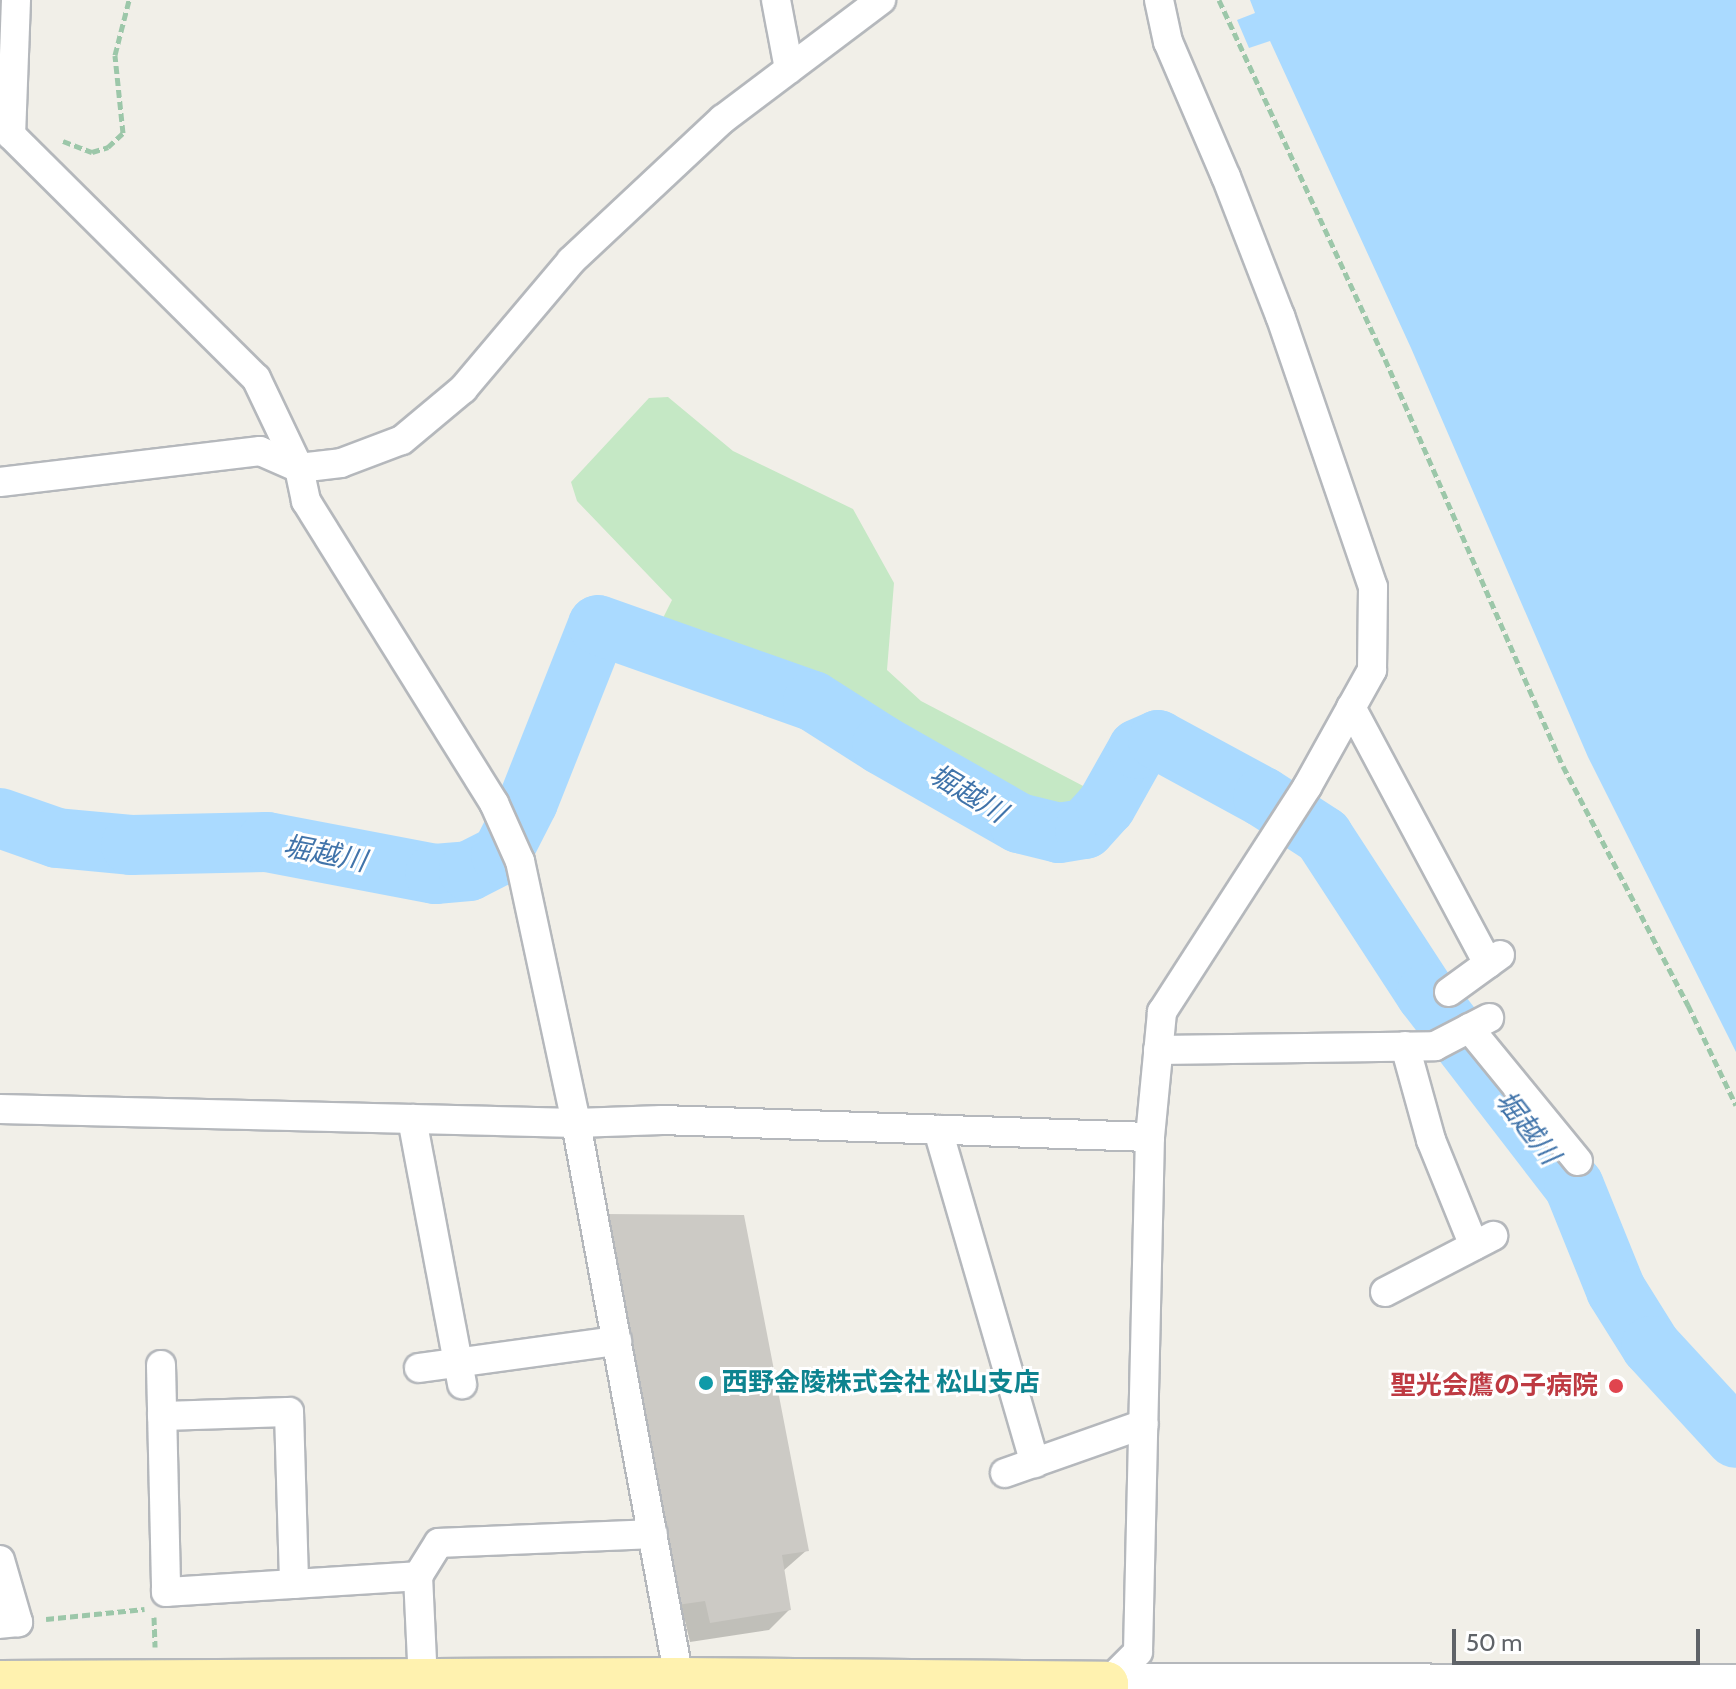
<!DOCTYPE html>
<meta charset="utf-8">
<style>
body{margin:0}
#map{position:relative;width:1736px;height:1689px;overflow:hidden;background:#f1efe8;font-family:Cabin,"Noto Sans JP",sans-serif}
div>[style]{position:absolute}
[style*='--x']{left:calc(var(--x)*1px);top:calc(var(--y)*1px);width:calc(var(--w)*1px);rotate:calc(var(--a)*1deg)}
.green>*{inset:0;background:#c5e8c5}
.water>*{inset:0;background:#aadaff}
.shadow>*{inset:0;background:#0003}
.river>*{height:60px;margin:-30px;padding:0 30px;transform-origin:30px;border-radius:30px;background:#aadaff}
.building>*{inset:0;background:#cccac5}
.path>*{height:5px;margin-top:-2.5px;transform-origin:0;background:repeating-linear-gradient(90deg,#9cc7a9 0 8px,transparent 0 12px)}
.roads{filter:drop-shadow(2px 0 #b5b8bc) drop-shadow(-2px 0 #b5b8bc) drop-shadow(0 2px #b5b8bc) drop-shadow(0 -2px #b5b8bc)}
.minor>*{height:28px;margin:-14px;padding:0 14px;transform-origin:14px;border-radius:14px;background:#fff}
.secondary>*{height:40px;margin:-20px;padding:0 20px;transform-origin:20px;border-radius:20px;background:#fff}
.primary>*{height:44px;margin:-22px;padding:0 22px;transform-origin:22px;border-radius:22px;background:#fff2af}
.dots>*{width:22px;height:22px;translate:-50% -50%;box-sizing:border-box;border:4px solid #fff;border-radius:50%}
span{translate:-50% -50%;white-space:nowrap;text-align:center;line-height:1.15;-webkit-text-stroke:6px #fff;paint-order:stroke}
.culture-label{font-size:26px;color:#0d838f;font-weight:700}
.left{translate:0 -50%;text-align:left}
.health-label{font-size:26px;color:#be3a42;font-weight:700}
.right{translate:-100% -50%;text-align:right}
.water-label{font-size:28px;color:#4174aa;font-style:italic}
.scale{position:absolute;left:1452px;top:1629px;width:248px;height:36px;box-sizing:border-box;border:4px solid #5f6368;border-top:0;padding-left:10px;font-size:24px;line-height:28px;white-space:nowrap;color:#5f6368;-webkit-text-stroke:6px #fff;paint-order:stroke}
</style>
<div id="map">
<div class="green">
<div style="clip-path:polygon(668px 397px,733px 451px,853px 509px,894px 583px,887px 670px,921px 701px,1087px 788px,1087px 806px,1059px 821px,1024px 813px,816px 693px,658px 628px,672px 600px,577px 501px,571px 482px,649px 398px)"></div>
</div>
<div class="water">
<div style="clip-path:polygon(1250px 0,1736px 0,1736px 1052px,1588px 757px,1411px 348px,1270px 41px,1249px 48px,1237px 20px,1255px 13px)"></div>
</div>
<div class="shadow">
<div style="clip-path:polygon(583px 1236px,807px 1550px,783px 1571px,789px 1610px,769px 1630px,690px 1642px,685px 1621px,657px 1624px)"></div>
</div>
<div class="river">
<div style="--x:0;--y:818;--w:60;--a:19.3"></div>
<div style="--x:57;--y:838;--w:74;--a:5.4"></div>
<div style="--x:131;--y:845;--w:136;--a:-1.3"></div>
<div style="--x:267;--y:842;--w:171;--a:10.8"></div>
<div style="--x:435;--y:874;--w:34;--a:-5"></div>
<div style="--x:469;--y:871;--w:36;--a:-27"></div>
<div style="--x:501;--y:855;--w:59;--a:-63"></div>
<div style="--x:528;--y:802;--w:190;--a:-68.4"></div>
<div style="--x:598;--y:625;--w:228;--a:19.5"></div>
<div style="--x:813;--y:701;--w:82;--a:32.5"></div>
<div style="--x:882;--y:745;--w:158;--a:29.7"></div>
<div style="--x:1019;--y:823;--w:41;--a:14"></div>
<div style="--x:1059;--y:833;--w:26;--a:-9"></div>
<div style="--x:1085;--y:829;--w:31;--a:-48"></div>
<div style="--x:1106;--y:806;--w:65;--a:-60.7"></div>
<div style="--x:1138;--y:749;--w:22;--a:-24"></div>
<div style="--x:1158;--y:740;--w:119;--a:28.5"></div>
<div style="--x:1263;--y:797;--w:72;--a:33"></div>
<div style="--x:1323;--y:836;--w:189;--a:56.9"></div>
<div style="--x:1426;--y:994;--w:242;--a:52.4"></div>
<div style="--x:1574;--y:1186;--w:112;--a:68"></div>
<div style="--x:1616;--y:1290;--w:66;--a:58"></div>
<div style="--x:1651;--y:1346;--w:125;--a:47.3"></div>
</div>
<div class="building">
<div style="clip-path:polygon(603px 1214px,744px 1215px,809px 1551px,782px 1555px,791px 1610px,710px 1623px,705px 1601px,677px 1605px)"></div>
</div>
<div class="path">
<div style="--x:1219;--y:0;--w:396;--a:65.2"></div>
<div style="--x:1385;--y:359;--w:444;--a:66.4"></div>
<div style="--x:1563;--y:766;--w:270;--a:62.4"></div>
<div style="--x:1688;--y:1005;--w:111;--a:64.4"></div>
<div style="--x:63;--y:141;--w:31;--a:21"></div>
<div style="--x:92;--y:152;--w:17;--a:-17"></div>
<div style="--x:108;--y:147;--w:21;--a:-43"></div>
<div style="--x:123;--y:133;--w:78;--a:-95.9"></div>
<div style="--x:115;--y:55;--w:57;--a:-75.7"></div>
<div style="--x:154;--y:1617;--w:30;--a:88"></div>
<div style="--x:46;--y:1619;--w:99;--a:-5.8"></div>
</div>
<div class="roads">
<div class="minor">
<div style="--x:16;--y:0;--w:135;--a:92.1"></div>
<div style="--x:11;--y:135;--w:345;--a:44.8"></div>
<div style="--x:256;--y:378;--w:100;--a:64.5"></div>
<div style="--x:299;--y:468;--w:34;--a:78"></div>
<div style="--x:306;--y:501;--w:356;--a:58.1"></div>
<div style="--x:494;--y:803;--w:64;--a:65.9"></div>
<div style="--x:520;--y:861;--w:268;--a:77.9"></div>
<div style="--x:576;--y:1123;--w:576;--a:79.49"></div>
<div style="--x:776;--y:0;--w:70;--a:79.3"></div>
<div style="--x:0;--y:482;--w:262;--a:-6.8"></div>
<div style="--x:260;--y:451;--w:43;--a:23.6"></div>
<div style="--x:299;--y:468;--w:42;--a:-6.8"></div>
<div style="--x:341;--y:463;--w:65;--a:-20.7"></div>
<div style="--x:402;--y:440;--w:80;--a:-39.9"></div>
<div style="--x:463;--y:389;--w:167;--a:-49.8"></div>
<div style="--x:571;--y:261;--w:208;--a:-43.1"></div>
<div style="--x:723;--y:119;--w:198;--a:-37"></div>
<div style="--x:1351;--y:707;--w:291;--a:61.9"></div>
<div style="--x:1449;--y:992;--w:63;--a:-36"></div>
<div style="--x:1469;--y:1028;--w:172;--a:50.7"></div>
<div style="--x:1405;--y:1046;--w:98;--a:74.5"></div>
<div style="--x:1431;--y:1140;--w:114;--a:67.9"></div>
<div style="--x:1158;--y:1050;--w:277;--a:-0.8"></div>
<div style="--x:1435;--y:1046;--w:61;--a:-27.4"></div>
<div style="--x:0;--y:1109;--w:576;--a:1.39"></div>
<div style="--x:576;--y:1123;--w:86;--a:-2"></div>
<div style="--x:662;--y:1120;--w:488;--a:2"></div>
<div style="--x:412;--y:1119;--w:270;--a:79.3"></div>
<div style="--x:938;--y:1130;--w:347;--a:73.8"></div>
<div style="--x:1385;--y:1292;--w:122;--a:-27.4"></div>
<div style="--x:161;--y:1365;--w:227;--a:88.7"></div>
<div style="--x:166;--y:1592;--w:253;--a:-3.6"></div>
<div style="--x:418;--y:1576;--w:107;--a:87.3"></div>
<div style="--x:419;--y:1368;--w:200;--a:-7.8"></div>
<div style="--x:162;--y:1416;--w:127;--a:-1.8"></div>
<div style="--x:289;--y:1412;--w:172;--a:88.3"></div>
<div style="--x:1005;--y:1473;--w:147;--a:-19.4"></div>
<div style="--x:0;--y:1560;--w:65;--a:73.8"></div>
<div style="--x:18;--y:1622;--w:18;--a:174"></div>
<div style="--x:418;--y:1576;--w:39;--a:-58"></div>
<div style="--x:439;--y:1543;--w:214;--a:-2.4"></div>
<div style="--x:1106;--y:1684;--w:45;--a:-45"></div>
<div style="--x:1138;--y:1652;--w:515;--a:-88.67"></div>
<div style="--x:1150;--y:1137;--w:126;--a:-84.5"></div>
<div style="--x:1162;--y:1012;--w:268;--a:-57.2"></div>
<div style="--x:1307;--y:787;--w:134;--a:-60.9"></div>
<div style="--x:1372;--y:670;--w:83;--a:-89.3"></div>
<div style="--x:1373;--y:587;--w:287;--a:-108.9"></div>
<div style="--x:1280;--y:316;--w:149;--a:-111.2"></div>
<div style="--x:1226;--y:177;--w:147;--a:-113.2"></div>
<div style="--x:1168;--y:42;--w:43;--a:-102.1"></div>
</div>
<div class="secondary">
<div style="--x:1106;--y:1684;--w:630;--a:0.09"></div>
</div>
<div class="primary">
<div style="--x:0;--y:1683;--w:679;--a:-0.25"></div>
<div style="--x:679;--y:1680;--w:427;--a:0.5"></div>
<div style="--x:1106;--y:1684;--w:5;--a:90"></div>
</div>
</div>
<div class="dots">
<div style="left:706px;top:1383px;background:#0f9aa8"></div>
<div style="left:1616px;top:1386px;background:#e0444e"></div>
</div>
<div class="culture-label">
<span class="left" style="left:722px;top:1383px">西野金陵株式会社 松山支店</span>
</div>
<div class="health-label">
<span class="right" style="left:1598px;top:1386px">聖光会鷹の子病院</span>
</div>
<div class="water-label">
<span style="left:968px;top:793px;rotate:31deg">堀越川</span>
<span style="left:325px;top:853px;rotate:11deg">堀越川</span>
<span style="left:1528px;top:1127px;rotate:52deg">堀越川</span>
</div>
<div class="scale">50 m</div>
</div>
